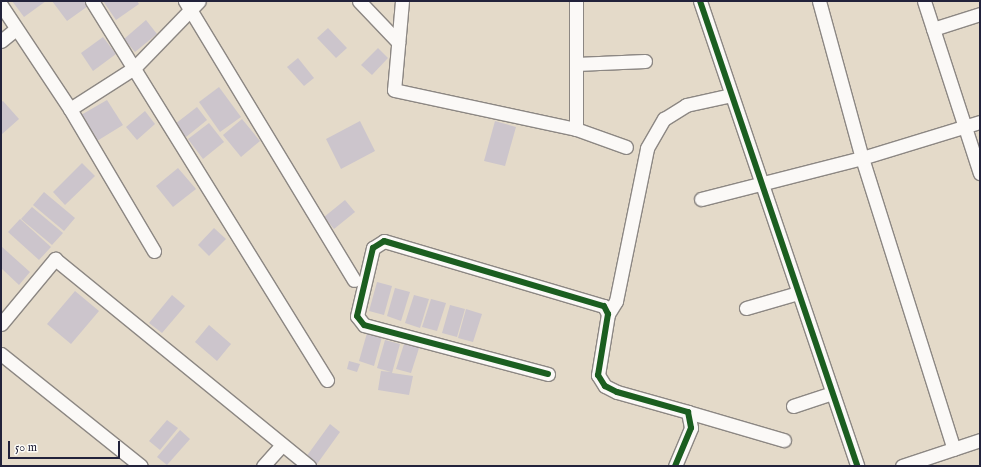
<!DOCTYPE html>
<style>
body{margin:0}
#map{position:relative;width:981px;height:467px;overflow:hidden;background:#e4dac9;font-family:"IM FELL English",serif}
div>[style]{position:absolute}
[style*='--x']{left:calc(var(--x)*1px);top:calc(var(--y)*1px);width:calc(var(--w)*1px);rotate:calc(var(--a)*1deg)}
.building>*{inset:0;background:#ccc5cc}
.roads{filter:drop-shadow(1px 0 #8c8783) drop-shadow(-1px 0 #8c8783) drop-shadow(0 1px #8c8783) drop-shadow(0 -1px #8c8783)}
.minor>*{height:13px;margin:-6.5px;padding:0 6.5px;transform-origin:6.5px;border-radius:6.5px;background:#fbf9f7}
.cycleway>*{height:6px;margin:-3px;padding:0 3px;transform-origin:3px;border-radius:3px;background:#1b5e20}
span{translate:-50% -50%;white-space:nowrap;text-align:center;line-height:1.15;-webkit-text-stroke:3px #fdfcf7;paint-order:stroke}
.frame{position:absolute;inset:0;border:2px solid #22223b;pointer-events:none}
.scale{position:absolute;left:8px;top:441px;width:112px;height:18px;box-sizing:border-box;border:2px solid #22223b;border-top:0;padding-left:5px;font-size:12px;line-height:14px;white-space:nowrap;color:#22223b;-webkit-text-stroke:3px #fdfcf7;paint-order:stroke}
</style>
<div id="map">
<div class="building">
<div style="clip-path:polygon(12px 1px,46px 1px,24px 17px)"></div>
<div style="clip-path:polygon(52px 1px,84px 1px,88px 6px,67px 21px)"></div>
<div style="clip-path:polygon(103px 1px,137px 1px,139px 4px,116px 20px)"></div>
<div style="clip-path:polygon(146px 20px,157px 34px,135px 52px,124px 39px)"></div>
<div style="clip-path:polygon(328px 28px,347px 48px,336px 58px,317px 38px)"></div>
<div style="clip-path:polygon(103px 37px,116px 54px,93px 71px,81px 53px)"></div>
<div style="clip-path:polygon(378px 48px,388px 58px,372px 75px,361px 65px)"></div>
<div style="clip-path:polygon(298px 58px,314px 78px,304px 86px,287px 67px)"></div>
<div style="clip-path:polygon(219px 87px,241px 117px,220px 132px,199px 102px)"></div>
<div style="clip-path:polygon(107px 100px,123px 125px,97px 141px,81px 115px)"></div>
<div style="clip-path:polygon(3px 101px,19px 119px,1px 135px,1px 102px)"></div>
<div style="clip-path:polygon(197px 107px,207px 120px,186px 137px,175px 124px)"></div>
<div style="clip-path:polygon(145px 111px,155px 124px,137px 140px,126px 127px)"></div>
<div style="clip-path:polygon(242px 119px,260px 141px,241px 157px,223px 135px)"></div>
<div style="clip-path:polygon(360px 121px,375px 151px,341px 169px,326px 139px)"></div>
<div style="clip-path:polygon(495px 121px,516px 127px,505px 166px,484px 161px)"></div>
<div style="clip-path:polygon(209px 123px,224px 142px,203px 159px,188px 139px)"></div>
<div style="clip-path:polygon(82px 163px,95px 176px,65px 205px,53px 192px)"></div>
<div style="clip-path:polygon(178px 168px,196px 189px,173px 207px,156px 186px)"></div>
<div style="clip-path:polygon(44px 192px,75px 218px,64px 231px,33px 205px)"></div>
<div style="clip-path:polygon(345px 200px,355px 212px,334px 229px,324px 217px)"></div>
<div style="clip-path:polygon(32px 207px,63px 233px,52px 245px,21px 219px)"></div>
<div style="clip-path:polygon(20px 219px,51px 247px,39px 260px,8px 232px)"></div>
<div style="clip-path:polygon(214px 228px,226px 239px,209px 256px,198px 245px)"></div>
<div style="clip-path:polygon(1px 246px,30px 272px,19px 285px,1px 268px)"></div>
<div style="clip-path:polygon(377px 282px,392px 286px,384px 315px,369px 311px)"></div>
<div style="clip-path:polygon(395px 288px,410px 292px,401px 321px,387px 316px)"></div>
<div style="clip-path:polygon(75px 291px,99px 311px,71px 344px,47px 324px)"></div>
<div style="clip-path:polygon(172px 295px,185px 306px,162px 333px,149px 323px)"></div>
<div style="clip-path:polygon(414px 295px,429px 299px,420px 328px,405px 323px)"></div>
<div style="clip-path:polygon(431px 299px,446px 303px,437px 331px,422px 327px)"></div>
<div style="clip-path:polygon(450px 305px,465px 309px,457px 337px,442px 333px)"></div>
<div style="clip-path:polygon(466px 309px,482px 314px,473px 342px,458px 338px)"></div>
<div style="clip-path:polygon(209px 325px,231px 344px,217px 361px,195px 342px)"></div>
<div style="clip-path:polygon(367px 333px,382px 337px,374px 366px,359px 361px)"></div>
<div style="clip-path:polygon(385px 340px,400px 344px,392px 373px,413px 376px,409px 395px,378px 390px,381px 371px,391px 372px,377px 368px)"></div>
<div style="clip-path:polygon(405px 341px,420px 345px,411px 373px,396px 369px)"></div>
<div style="clip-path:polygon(349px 361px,360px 364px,357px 372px,347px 369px)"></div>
<div style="clip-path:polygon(167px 420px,178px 428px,160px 450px,149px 441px)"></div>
<div style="clip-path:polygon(330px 424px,340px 432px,317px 464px,306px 457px)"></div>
<div style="clip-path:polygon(180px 430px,190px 439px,167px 465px,157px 457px)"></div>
</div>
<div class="roads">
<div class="minor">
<div style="--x:92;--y:1;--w:446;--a:58.2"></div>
<div style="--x:185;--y:1;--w:326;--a:58.8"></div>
<div style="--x:359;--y:1;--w:57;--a:46.4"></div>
<div style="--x:402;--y:1;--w:89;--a:95.1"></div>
<div style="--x:394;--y:90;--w:186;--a:12.1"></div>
<div style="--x:576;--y:129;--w:53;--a:19.8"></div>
<div style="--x:576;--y:1;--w:128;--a:90"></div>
<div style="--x:700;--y:1;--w:491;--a:71.3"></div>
<div style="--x:819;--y:1;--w:163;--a:74.7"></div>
<div style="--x:862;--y:158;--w:305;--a:72.5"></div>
<div style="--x:924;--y:1;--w:181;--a:72"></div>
<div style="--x:1;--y:5;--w:125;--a:56.4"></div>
<div style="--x:70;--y:109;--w:165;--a:59.4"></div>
<div style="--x:933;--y:29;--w:49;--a:-17.7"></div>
<div style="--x:1;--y:41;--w:19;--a:-39"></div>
<div style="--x:576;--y:64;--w:69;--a:-2.5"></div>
<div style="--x:70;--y:109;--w:76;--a:-32.6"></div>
<div style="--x:134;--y:68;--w:93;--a:-45.9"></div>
<div style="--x:701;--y:199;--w:166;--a:-14.3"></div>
<div style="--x:862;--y:158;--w:123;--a:-17"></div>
<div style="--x:746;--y:308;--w:54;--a:-16.1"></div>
<div style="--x:608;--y:314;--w:15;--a:-58"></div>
<div style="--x:616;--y:301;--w:156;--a:-78.5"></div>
<div style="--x:647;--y:148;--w:34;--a:-60"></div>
<div style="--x:664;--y:119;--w:26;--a:-32"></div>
<div style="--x:686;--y:105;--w:46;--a:-12.5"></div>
<div style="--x:1;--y:324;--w:85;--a:-50.3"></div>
<div style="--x:55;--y:259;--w:328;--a:39.2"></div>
<div style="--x:1;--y:354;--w:179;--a:38.7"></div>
<div style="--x:548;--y:374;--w:190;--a:-165.1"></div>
<div style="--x:364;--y:325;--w:11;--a:-128"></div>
<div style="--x:357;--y:316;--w:70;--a:-76.8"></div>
<div style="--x:373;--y:248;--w:13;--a:-32"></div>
<div style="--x:384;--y:241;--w:229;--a:16.5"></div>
<div style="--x:604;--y:306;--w:9;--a:63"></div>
<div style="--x:608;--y:314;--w:62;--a:99.3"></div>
<div style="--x:598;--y:375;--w:13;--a:58"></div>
<div style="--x:605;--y:386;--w:13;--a:27"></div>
<div style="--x:617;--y:392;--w:74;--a:15.7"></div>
<div style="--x:688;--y:412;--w:16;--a:79"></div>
<div style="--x:691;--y:428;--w:41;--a:112.8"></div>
<div style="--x:793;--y:406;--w:41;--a:-18.4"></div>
<div style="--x:688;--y:412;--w:100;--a:16.3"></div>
<div style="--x:263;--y:466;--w:28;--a:-48"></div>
<div style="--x:902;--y:466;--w:82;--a:-18.4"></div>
</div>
</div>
<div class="cycleway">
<div style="--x:700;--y:1;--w:491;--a:71.3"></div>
<div style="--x:548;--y:374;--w:190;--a:-165.1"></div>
<div style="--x:364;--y:325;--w:11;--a:-128"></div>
<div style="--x:357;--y:316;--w:70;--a:-76.8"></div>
<div style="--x:373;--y:248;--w:13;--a:-32"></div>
<div style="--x:384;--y:241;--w:229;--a:16.5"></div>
<div style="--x:604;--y:306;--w:9;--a:63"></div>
<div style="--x:608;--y:314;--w:62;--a:99.3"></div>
<div style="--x:598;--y:375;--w:13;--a:58"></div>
<div style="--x:605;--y:386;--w:13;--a:27"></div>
<div style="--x:617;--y:392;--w:74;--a:15.7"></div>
<div style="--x:688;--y:412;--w:16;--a:79"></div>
<div style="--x:691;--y:428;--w:41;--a:112.8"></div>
</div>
<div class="frame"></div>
<div class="scale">50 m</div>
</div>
